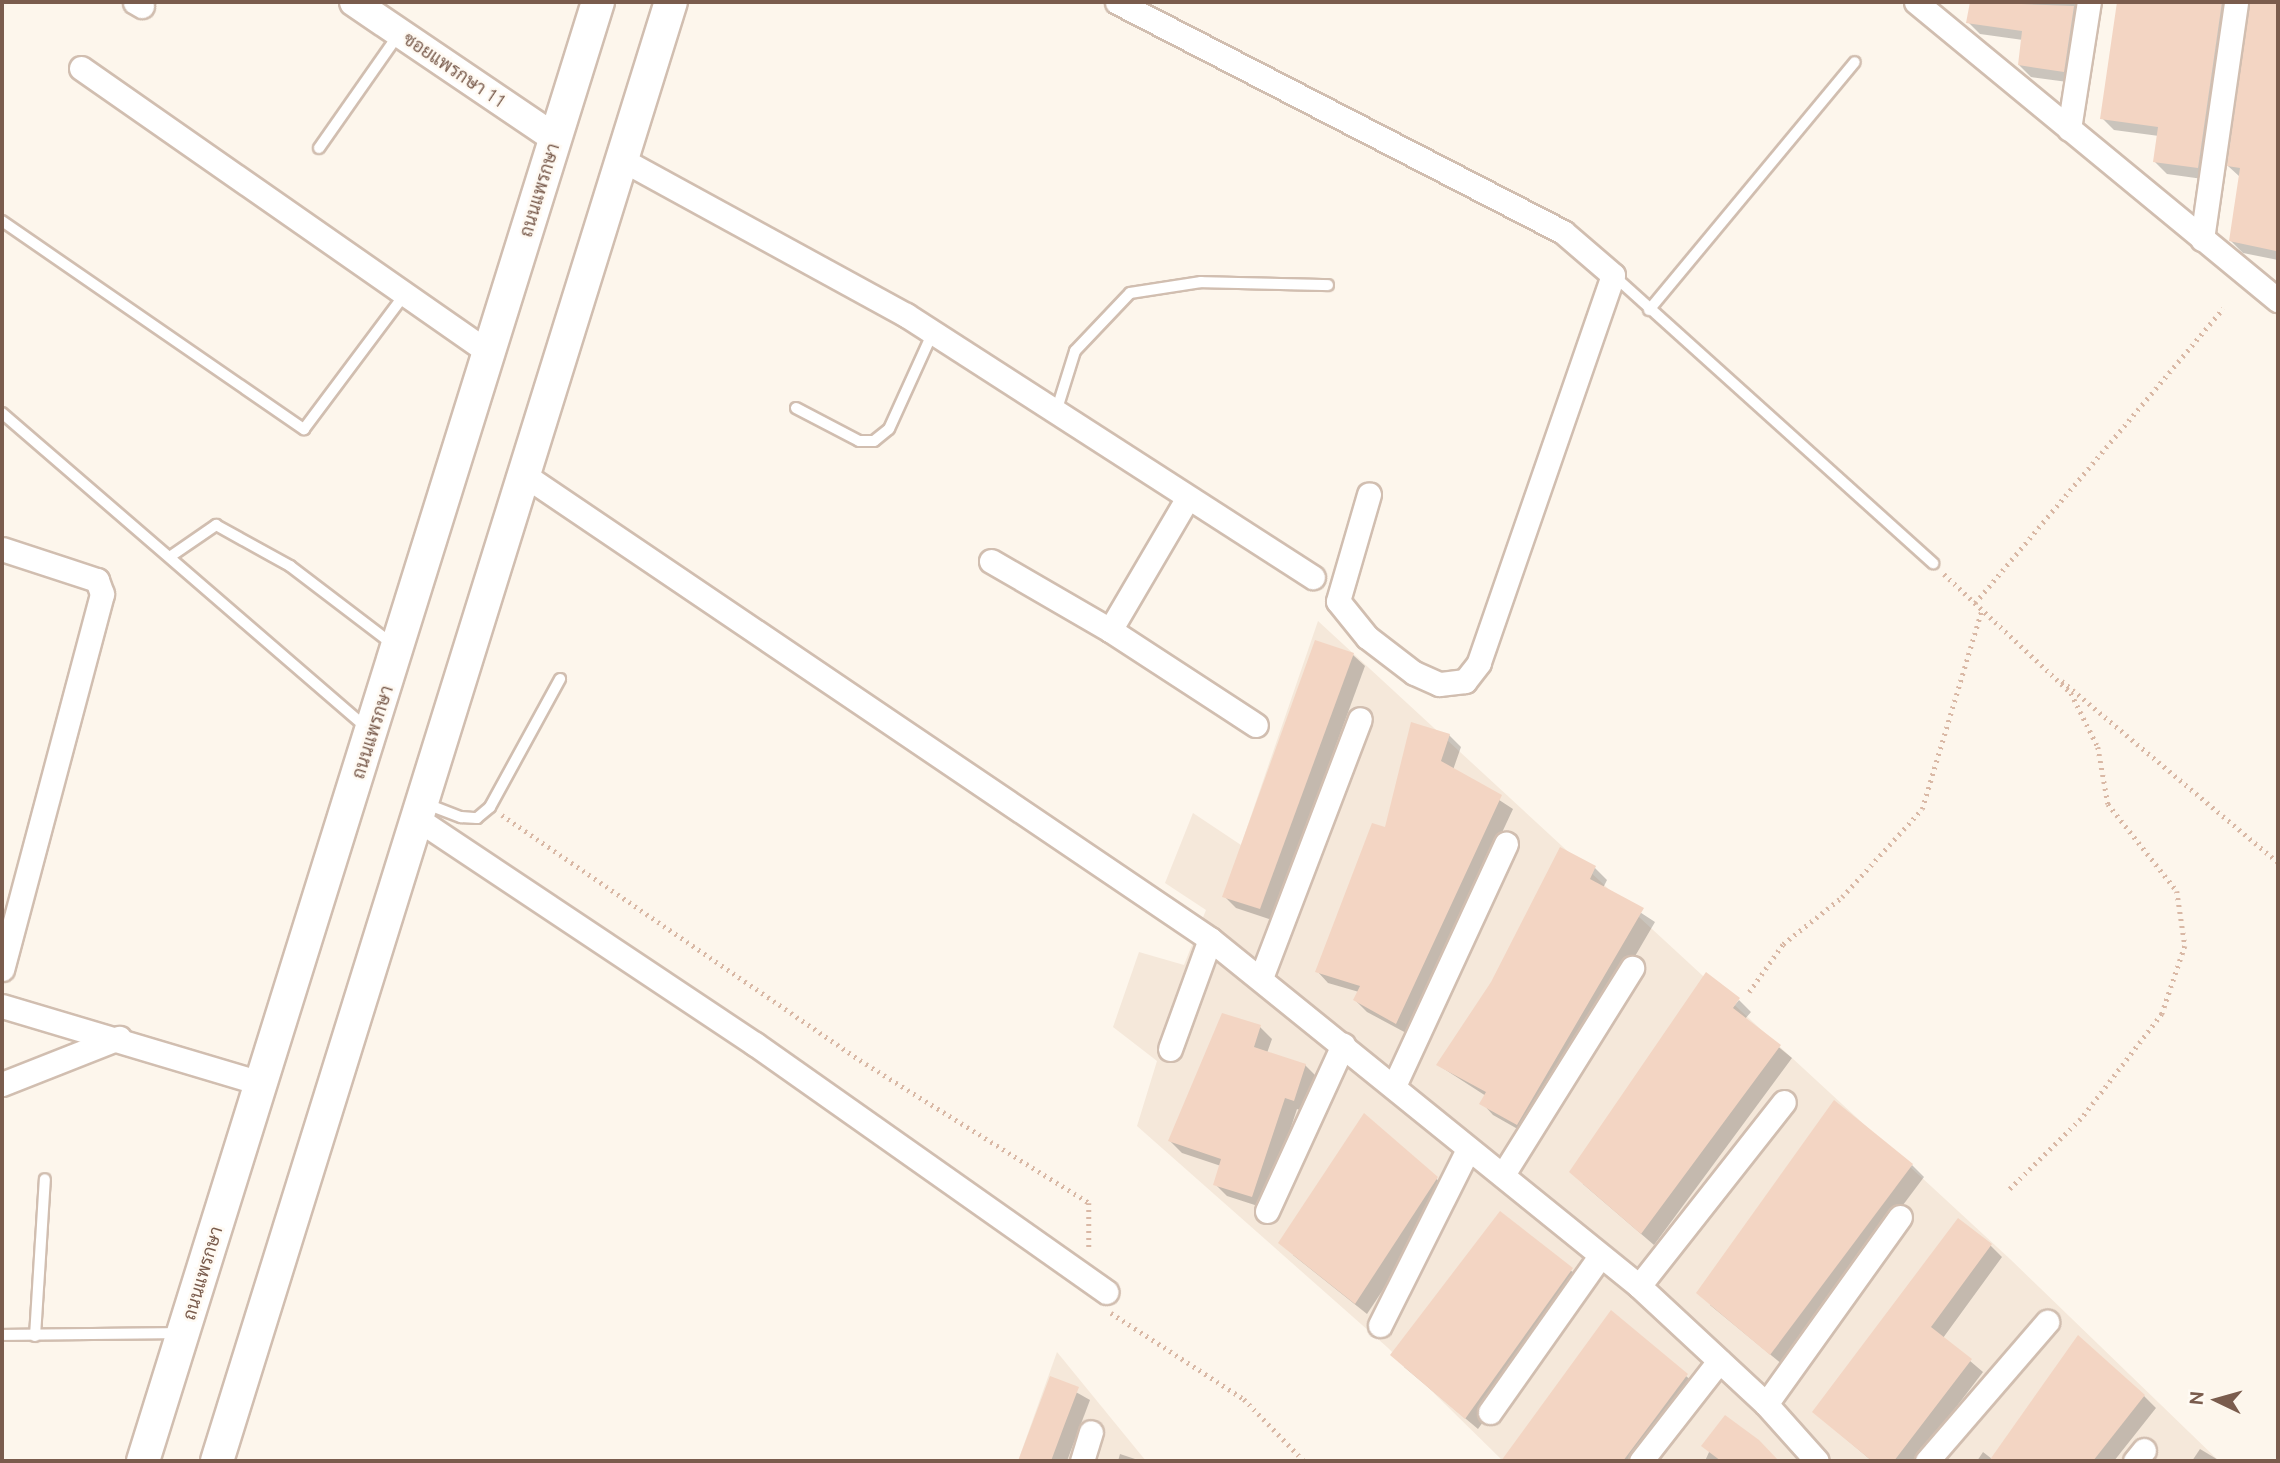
<!DOCTYPE html>
<meta charset="utf-8">
<style>
body{margin:0}
#map{position:relative;width:2280px;height:1463px;overflow:hidden;background:#fdf6ec;font-family:Ubuntu,Sarabun,sans-serif}
div>[style]{position:absolute}
[style*='--x']{left:calc(var(--x)*1px);top:calc(var(--y)*1px);width:calc(var(--w)*1px);rotate:calc(var(--a)*1deg)}
.residential>*{inset:0;background:#f5e8da}
.shadow>*{inset:0;background:#0003}
.building>*{inset:0;background:#f3d5c3}
.path>*{height:4.5px;margin-top:-2.25px;transform-origin:0;background:repeating-linear-gradient(90deg,#d9b8a5 0 2px,transparent 0 7px)}
.roads{filter:drop-shadow(2px 0 #d1beb0) drop-shadow(-2px 0 #d1beb0) drop-shadow(0 2px #d1beb0) drop-shadow(0 -2px #d1beb0)}
.service>*{height:10px;margin:-5px;padding:0 5px;transform-origin:5px;border-radius:5px;background:#fff}
.minor>*{height:23px;margin:-11.5px;padding:0 11.5px;transform-origin:11.5px;border-radius:11.5px;background:#fff}
.tertiary>*{height:28px;margin:-14px;padding:0 14px;transform-origin:14px;border-radius:14px;background:#fff}
.secondary>*{height:32px;margin:-16px;padding:0 16px;transform-origin:16px;border-radius:16px;background:#fff}
span{translate:-50% -50%;white-space:nowrap;text-align:center;line-height:1.15;-webkit-text-stroke:5px #fffaf3;paint-order:stroke}
.street-label{font-size:18px;color:#7a5c4d}
.frame{position:absolute;inset:0;border:4px solid #7a5c4d;pointer-events:none}
.north{position:absolute;left:2182px;top:1365px;width:70px;height:70px;-webkit-text-stroke:5px #fffaf3;paint-order:stroke;rotate:275deg;font-size:19px;font-weight:700;line-height:28px;text-align:center;color:#7a5c4d}
.north::after{content:'';display:block;margin:auto;width:24px;height:32px;background:#7a5c4d;clip-path:polygon(50% 0,100% 100%,50% 72%,0 100%)}
</style>
<div id="map">
<div class="residential">
<div style="clip-path:polygon(1318px 621px,2010px 1259px,2219px 1461px,1503px 1461px,1387px 1347px,1137px 1126px,1157px 1061px,1113px 1027px,1139px 952px,1184px 965px,1206px 910px,1165px 883px,1193px 813px,1241px 845px)"></div>
<div style="clip-path:polygon(1057px 1352px,1146px 1461px,1018px 1461px)"></div>
</div>
<div class="shadow">
<div style="clip-path:polygon(1971px 2px,2088px 2px,2075px 83px,2031px 77px,2019px 65px,2023px 40px,1980px 34px,1968px 22px)"></div>
<div style="clip-path:polygon(2118px 2px,2248px 2px,2234px 12px,2210px 180px,2167px 174px,2155px 162px,2159px 136px,2114px 130px,2102px 118px)"></div>
<div style="clip-path:polygon(2250px 2px,2278px 2px,2278px 260px,2243px 253px,2231px 241px,2240px 177px,2228px 166px)"></div>
<div style="clip-path:polygon(1353px 655px,1365px 666px,1272px 920px,1236px 908px,1224px 896px)"></div>
<div style="clip-path:polygon(1449px 735px,1461px 747px,1453px 770px,1513px 809px,1408px 1034px,1367px 1012px,1355px 1000px,1359px 992px,1328px 983px,1317px 971px)"></div>
<div style="clip-path:polygon(1561px 849px,1595px 868px,1607px 880px,1603px 888px,1655px 922px,1530px 1136px,1493px 1115px,1482px 1103px,1486px 1096px,1438px 1065px,1492px 983px)"></div>
<div style="clip-path:polygon(1739px 1000px,1751px 1012px,1745px 1019px,1792px 1058px,1654px 1245px,1583px 1184px)"></div>
<div style="clip-path:polygon(1260px 1027px,1272px 1039px,1267px 1053px,1305px 1065px,1317px 1077px,1306px 1112px,1297px 1109px,1264px 1208px,1227px 1196px,1215px 1184px,1221px 1166px,1182px 1153px,1170px 1141px)"></div>
<div style="clip-path:polygon(1364px 1116px,1449px 1190px,1367px 1314px,1293px 1255px)"></div>
<div style="clip-path:polygon(1912px 1165px,1924px 1177px,1783px 1365px,1710px 1305px)"></div>
<div style="clip-path:polygon(1500px 1214px,1584px 1281px,1478px 1429px,1404px 1367px)"></div>
<div style="clip-path:polygon(1990px 1245px,2002px 1257px,1943px 1338px,1983px 1372px,1915px 1461px,1872px 1461px,1814px 1412px)"></div>
<div style="clip-path:polygon(1611px 1313px,1699px 1387px,1645px 1461px,1503px 1461px)"></div>
<div style="clip-path:polygon(1051px 1378px,1090px 1400px,1067px 1461px,1021px 1461px)"></div>
<div style="clip-path:polygon(2144px 1396px,2156px 1408px,2114px 1461px,1977px 1461px,1983px 1452px,1992px 1459px)"></div>
<div style="clip-path:polygon(1725px 1417px,1778px 1461px,1705px 1461px)"></div>
<div style="clip-path:polygon(2200px 1449px,2220px 1461px,2192px 1461px)"></div>
<div style="clip-path:polygon(1120px 1454px,1141px 1461px,1118px 1461px)"></div>
</div>
<div class="building">
<div style="clip-path:polygon(1970px 2px,2074px 6px,2064px 72px,2018px 65px,2022px 31px,1966px 23px)"></div>
<div style="clip-path:polygon(2117px 2px,2222px 2px,2198px 168px,2153px 162px,2158px 127px,2100px 119px)"></div>
<div style="clip-path:polygon(2250px 2px,2278px 2px,2276px 251px,2229px 241px,2240px 168px,2227px 166px)"></div>
<div style="clip-path:polygon(1315px 640px,1354px 653px,1260px 909px,1222px 897px)"></div>
<div style="clip-path:polygon(1411px 722px,1450px 734px,1441px 761px,1502px 795px,1396px 1024px,1353px 1000px,1360px 986px,1315px 972px,1372px 823px,1385px 827px)"></div>
<div style="clip-path:polygon(1560px 847px,1596px 866px,1590px 879px,1644px 908px,1517px 1125px,1479px 1104px,1486px 1092px,1436px 1065px,1491px 982px)"></div>
<div style="clip-path:polygon(1706px 972px,1740px 998px,1733px 1008px,1781px 1045px,1641px 1234px,1569px 1172px)"></div>
<div style="clip-path:polygon(1222px 1013px,1261px 1025px,1254px 1047px,1306px 1064px,1294px 1101px,1285px 1098px,1252px 1197px,1213px 1185px,1221px 1159px,1168px 1141px)"></div>
<div style="clip-path:polygon(1834px 1100px,1913px 1164px,1770px 1355px,1696px 1293px)"></div>
<div style="clip-path:polygon(1364px 1113px,1438px 1177px,1355px 1304px,1278px 1243px)"></div>
<div style="clip-path:polygon(1500px 1211px,1573px 1268px,1465px 1419px,1390px 1355px)"></div>
<div style="clip-path:polygon(1958px 1218px,1992px 1244px,1931px 1327px,1972px 1359px,1894px 1461px,1872px 1461px,1812px 1412px)"></div>
<div style="clip-path:polygon(1611px 1310px,1688px 1374px,1656px 1417px,1623px 1461px,1501px 1461px)"></div>
<div style="clip-path:polygon(2078px 1335px,2145px 1395px,2093px 1461px,1989px 1461px)"></div>
<div style="clip-path:polygon(1050px 1376px,1079px 1387px,1064px 1426px,1051px 1461px,1018px 1461px)"></div>
<div style="clip-path:polygon(1725px 1415px,1759px 1440px,1779px 1461px,1721px 1461px,1701px 1446px)"></div>
</div>
<div class="path">
<div style="--x:1944;--y:574;--w:174;--a:43.1"></div>
<div style="--x:2071;--y:693;--w:60;--a:63.4"></div>
<div style="--x:2098;--y:747;--w:58;--a:80"></div>
<div style="--x:2108;--y:804;--w:111;--a:51.6"></div>
<div style="--x:2177;--y:891;--w:56;--a:81.7"></div>
<div style="--x:2185;--y:946;--w:72;--a:108.7"></div>
<div style="--x:2162;--y:1014;--w:133;--a:127.6"></div>
<div style="--x:2081;--y:1119;--w:100;--a:135.4"></div>
<div style="--x:1975;--y:603;--w:385;--a:-49.9"></div>
<div style="--x:2062;--y:681;--w:282;--a:40"></div>
<div style="--x:502;--y:815;--w:441;--a:34.4"></div>
<div style="--x:866;--y:1064;--w:263;--a:31.9"></div>
<div style="--x:1089;--y:1203;--w:47;--a:90"></div>
<div style="--x:1749;--y:992;--w:59;--a:-54.7"></div>
<div style="--x:1783;--y:944;--w:75;--a:-38.5"></div>
<div style="--x:1842;--y:897;--w:119;--a:-47.7"></div>
<div style="--x:1922;--y:809;--w:209;--a:-73.3"></div>
<div style="--x:1111;--y:1313;--w:158;--a:32.9"></div>
<div style="--x:1244;--y:1399;--w:86;--a:45.9"></div>
</div>
<div class="roads">
<div class="service">
<div style="--x:319;--y:148;--w:138;--a:-55"></div>
<div style="--x:2;--y:221;--w:367;--a:34.6"></div>
<div style="--x:304;--y:429;--w:169;--a:-53.2"></div>
<div style="--x:1613;--y:275;--w:431;--a:42"></div>
<div style="--x:1649;--y:310;--w:322;--a:-50.3"></div>
<div style="--x:796;--y:408;--w:71;--a:27.6"></div>
<div style="--x:859;--y:441;--w:15;--a:0"></div>
<div style="--x:874;--y:441;--w:19;--a:-39"></div>
<div style="--x:889;--y:429;--w:104;--a:-65.6"></div>
<div style="--x:1056;--y:412;--w:64;--a:-72.7"></div>
<div style="--x:1075;--y:351;--w:80;--a:-46.5"></div>
<div style="--x:1130;--y:293;--w:72;--a:-8.8"></div>
<div style="--x:1201;--y:282;--w:127;--a:1.4"></div>
<div style="--x:2;--y:413;--w:482;--a:40.8"></div>
<div style="--x:171;--y:556;--w:55;--a:-34.6"></div>
<div style="--x:216;--y:525;--w:85;--a:29"></div>
<div style="--x:290;--y:566;--w:132;--a:37.3"></div>
<div style="--x:424;--y:803;--w:40;--a:21"></div>
<div style="--x:461;--y:817;--w:16;--a:4"></div>
<div style="--x:477;--y:818;--w:17;--a:-40"></div>
<div style="--x:490;--y:807;--w:146;--a:-61.3"></div>
<div style="--x:2;--y:1335;--w:179;--a:-0.6"></div>
<div style="--x:35;--y:1336;--w:157;--a:-86.4"></div>
</div>
<div class="minor">
<div style="--x:135;--y:2;--w:8;--a:30"></div>
<div style="--x:1117;--y:2;--w:502;--a:27.28"></div>
<div style="--x:1563;--y:232;--w:66;--a:40.7"></div>
<div style="--x:1613;--y:275;--w:410;--a:109.1"></div>
<div style="--x:1479;--y:663;--w:23;--a:128"></div>
<div style="--x:1465;--y:681;--w:26;--a:173"></div>
<div style="--x:1439;--y:684;--w:27;--a:-156"></div>
<div style="--x:1414;--y:673;--w:59;--a:-142.5"></div>
<div style="--x:1367;--y:637;--w:46;--a:-128.9"></div>
<div style="--x:1338;--y:601;--w:111;--a:-73.8"></div>
<div style="--x:1916;--y:2;--w:469;--a:39.5"></div>
<div style="--x:81;--y:68;--w:499;--a:34.9"></div>
<div style="--x:2069;--y:129;--w:129;--a:-81.1"></div>
<div style="--x:621;--y:159;--w:325;--a:28.7"></div>
<div style="--x:906;--y:315;--w:484;--a:32.8"></div>
<div style="--x:2202;--y:239;--w:239;--a:-81.8"></div>
<div style="--x:523;--y:474;--w:830;--a:34.09"></div>
<div style="--x:1210;--y:939;--w:552;--a:38.97"></div>
<div style="--x:1639;--y:1286;--w:173;--a:42.9"></div>
<div style="--x:1766;--y:1404;--w:76;--a:48.2"></div>
<div style="--x:1187;--y:499;--w:152;--a:120.4"></div>
<div style="--x:1110;--y:630;--w:174;--a:33.1"></div>
<div style="--x:2;--y:549;--w:100;--a:18.1"></div>
<div style="--x:97;--y:580;--w:15;--a:70"></div>
<div style="--x:102;--y:594;--w:388;--a:104.9"></div>
<div style="--x:991;--y:561;--w:138;--a:30.1"></div>
<div style="--x:416;--y:818;--w:407;--a:33.7"></div>
<div style="--x:755;--y:1044;--w:430;--a:35.2"></div>
<div style="--x:1261;--y:978;--w:277;--a:-69.1"></div>
<div style="--x:2;--y:1006;--w:270;--a:16.6"></div>
<div style="--x:1170;--y:1049;--w:117;--a:-70"></div>
<div style="--x:2;--y:1084;--w:126;--a:-21.5"></div>
<div style="--x:1394;--y:1086;--w:267;--a:-65.2"></div>
<div style="--x:1504;--y:1173;--w:242;--a:-58"></div>
<div style="--x:1267;--y:1211;--w:183;--a:-65.4"></div>
<div style="--x:1639;--y:1286;--w:234;--a:-51.8"></div>
<div style="--x:1380;--y:1325;--w:197;--a:-63.4"></div>
<div style="--x:1766;--y:1404;--w:230;--a:-54.4"></div>
<div style="--x:1490;--y:1412;--w:191;--a:-54.8"></div>
<div style="--x:1082;--y:1461;--w:30;--a:-73"></div>
<div style="--x:1641;--y:1461;--w:127;--a:-52"></div>
<div style="--x:1927;--y:1461;--w:184;--a:-49.2"></div>
<div style="--x:2135;--y:1461;--w:14;--a:-51"></div>
</div>
<div class="tertiary">
<div style="--x:354;--y:2;--w:243;--a:34.1"></div>
</div>
<div class="secondary">
<div style="--x:143;--y:1461;--w:1528;--a:-72.68"></div>
<div style="--x:217;--y:1461;--w:1528;--a:-72.72"></div>
</div>
</div>
<div class="street-label">
<span style="left:455px;top:70px;rotate:34deg">ซอยแพรกษา 11</span>
<span style="left:539px;top:190px;rotate:-73deg">ถนนแพรกษา</span>
<span style="left:372px;top:732px;rotate:-72deg">ถนนแพรกษา</span>
<span style="left:202px;top:1273px;rotate:-73deg">ถนนแพรกษา</span>
</div>
<div class="frame"></div>
<div class="north">N</div>
</div>
